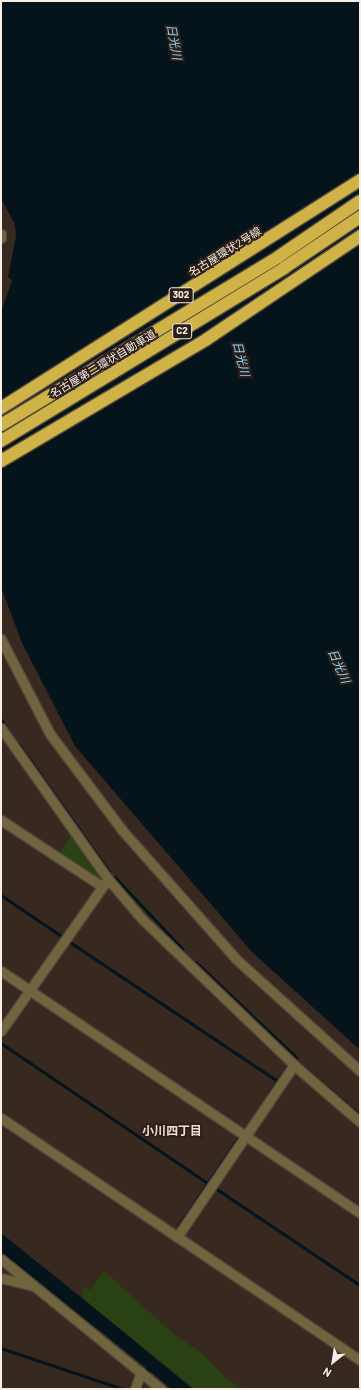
<!DOCTYPE html>
<meta charset="utf-8">
<style>
body{margin:0}
#map{position:relative;width:361px;height:1390px;overflow:hidden;background:#372920;font-family:Barlow,"Noto Sans JP",sans-serif}
div>[style]{position:absolute}
[style*='--x']{left:calc(var(--x)*1px);top:calc(var(--y)*1px);width:calc(var(--w)*1px);rotate:calc(var(--a)*1deg)}
.green>*{inset:0;background:#2a4113}
.water>*{inset:0;background:#05141b}
.stream>*{height:2.5px;margin:-1.25px;padding:0 1.25px;transform-origin:1.25px;border-radius:1.25px;background:#05141b}
.roads{filter:drop-shadow(1px 0 #52453c) drop-shadow(-1px 0 #52453c) drop-shadow(0 1px #52453c) drop-shadow(0 -1px #52453c)}
.minor>*{height:9px;margin:-4.5px;padding:0 4.5px;transform-origin:4.5px;border-radius:4.5px;background:#70653e}
.highway>*{height:12px;margin:-6px;padding:0 6px;transform-origin:6px;border-radius:6px;background:#cfb346}
span{translate:-50% -50%;white-space:nowrap;text-align:center;line-height:1.15;-webkit-text-stroke:4px #2d1f17;paint-order:stroke}
.shield-label span{padding:1px 3px;background:#2d1f17;border:1px solid;border-radius:3px;-webkit-text-stroke-width:0}
.shield-label{font-size:10px;color:#f7eee8;font-weight:700}
.street-label{font-size:11px;color:#f7eee8}
.water-label{font-size:12px;color:#83d2fa;font-style:italic}
.neighbourhood-label{font-size:12px;color:#efdcd0;font-weight:700}
.frame{position:absolute;inset:0;border:2px solid #f7eee8;pointer-events:none}
.north{position:absolute;left:313px;top:1342px;width:40px;height:40px;-webkit-text-stroke:3px #2d1f17;paint-order:stroke;rotate:210deg;font-size:11px;font-weight:700;line-height:16px;text-align:center;color:#f7eee8}
.north::after{content:'';display:block;margin:auto;width:14px;height:18px;background:#f7eee8;clip-path:polygon(50% 0,100% 100%,50% 72%,0 100%)}
</style>
<div id="map">
<div class="green">
<div style="clip-path:polygon(71px 836px,100px 876px,96px 878px,59px 854px)"></div>
<div style="clip-path:polygon(104px 1271px,176px 1336px,202px 1353px,229px 1381px,246px 1389px,195px 1389px,82px 1298px,84px 1286px,90px 1290px)"></div>
</div>
<div class="water">
<div style="clip-path:polygon(1px 1px,360px 1px,360px 1050px,252px 952px,75px 746px,22px 643px,1px 587px,1px 312px,12px 280px,8px 277px,16px 236px,15px 225px,1px 198px)"></div>
<div style="clip-path:polygon(1px 1233px,82px 1298px,193px 1389px,171px 1389px,151px 1372px,142px 1389px,138px 1389px,145px 1367px,1px 1252px)"></div>
</div>
<div class="stream">
<div style="--x:1;--y:719;--w:22;--a:56"></div>
<div style="--x:19;--y:744;--w:156;--a:54.7"></div>
<div style="--x:115;--y:877;--w:99;--a:46.6"></div>
<div style="--x:1;--y:895;--w:71;--a:34.1"></div>
<div style="--x:70;--y:942;--w:250;--a:33.8"></div>
<div style="--x:196;--y:962;--w:139;--a:43.5"></div>
<div style="--x:1;--y:1043;--w:250;--a:34.1"></div>
<div style="--x:305;--y:1068;--w:72;--a:40.5"></div>
<div style="--x:269;--y:1093;--w:32;--a:-55"></div>
<div style="--x:214;--y:1187;--w:176;--a:33.9"></div>
<div style="--x:178;--y:1227;--w:107;--a:-56"></div>
<div style="--x:1;--y:1348;--w:129;--a:18.6"></div>
</div>
<div class="roads">
<div class="minor">
<div style="--x:1;--y:234;--w:4;--a:90"></div>
<div style="--x:1;--y:639;--w:107;--a:62.7"></div>
<div style="--x:50;--y:734;--w:120;--a:53.1"></div>
<div style="--x:122;--y:830;--w:172;--a:48.5"></div>
<div style="--x:236;--y:959;--w:167;--a:42.1"></div>
<div style="--x:1;--y:728;--w:185;--a:54.7"></div>
<div style="--x:108;--y:879;--w:52;--a:49.6"></div>
<div style="--x:142;--y:919;--w:211;--a:43.8"></div>
<div style="--x:294;--y:1065;--w:87;--a:40.8"></div>
<div style="--x:1;--y:820;--w:118;--a:33.3"></div>
<div style="--x:1;--y:971;--w:433;--a:34"></div>
<div style="--x:1;--y:1031;--w:186;--a:-54.9"></div>
<div style="--x:1;--y:1118;--w:433;--a:34"></div>
<div style="--x:177;--y:1237;--w:208;--a:-55.8"></div>
<div style="--x:1;--y:1259;--w:206;--a:39.1"></div>
<div style="--x:1;--y:1278;--w:34;--a:14"></div>
<div style="--x:135;--y:1389;--w:18;--a:-71"></div>
</div>
<div class="highway">
<div style="--x:1;--y:408;--w:425;--a:-32.4"></div>
<div style="--x:1;--y:425;--w:324;--a:-31.2"></div>
<div style="--x:278;--y:257;--w:99;--a:-34.3"></div>
<div style="--x:1;--y:441;--w:332;--a:-31.4"></div>
<div style="--x:284;--y:268;--w:92;--a:-33.9"></div>
<div style="--x:1;--y:461;--w:239;--a:-30.6"></div>
<div style="--x:207;--y:339;--w:184;--a:-33.9"></div>
</div>
</div>
<div class="shield-label">
<span style="left:181px;top:295px">302</span>
<span style="left:182px;top:331px">C2</span>
</div>
<div class="street-label">
<span style="left:225px;top:252px;rotate:-32deg">名古屋環状2号線</span>
<span style="left:103px;top:364px;rotate:-31deg">名古屋第二環状自動車道</span>
</div>
<div class="water-label">
<span style="left:174px;top:42px;rotate:80deg">日光川</span>
<span style="left:241px;top:359px;rotate:76deg">日光川</span>
<span style="left:339px;top:666px;rotate:66deg">日光川</span>
</div>
<div class="neighbourhood-label">
<span style="left:172px;top:1131px">小川四丁目</span>
</div>
<div class="frame"></div>
<div class="north">N</div>
</div>
